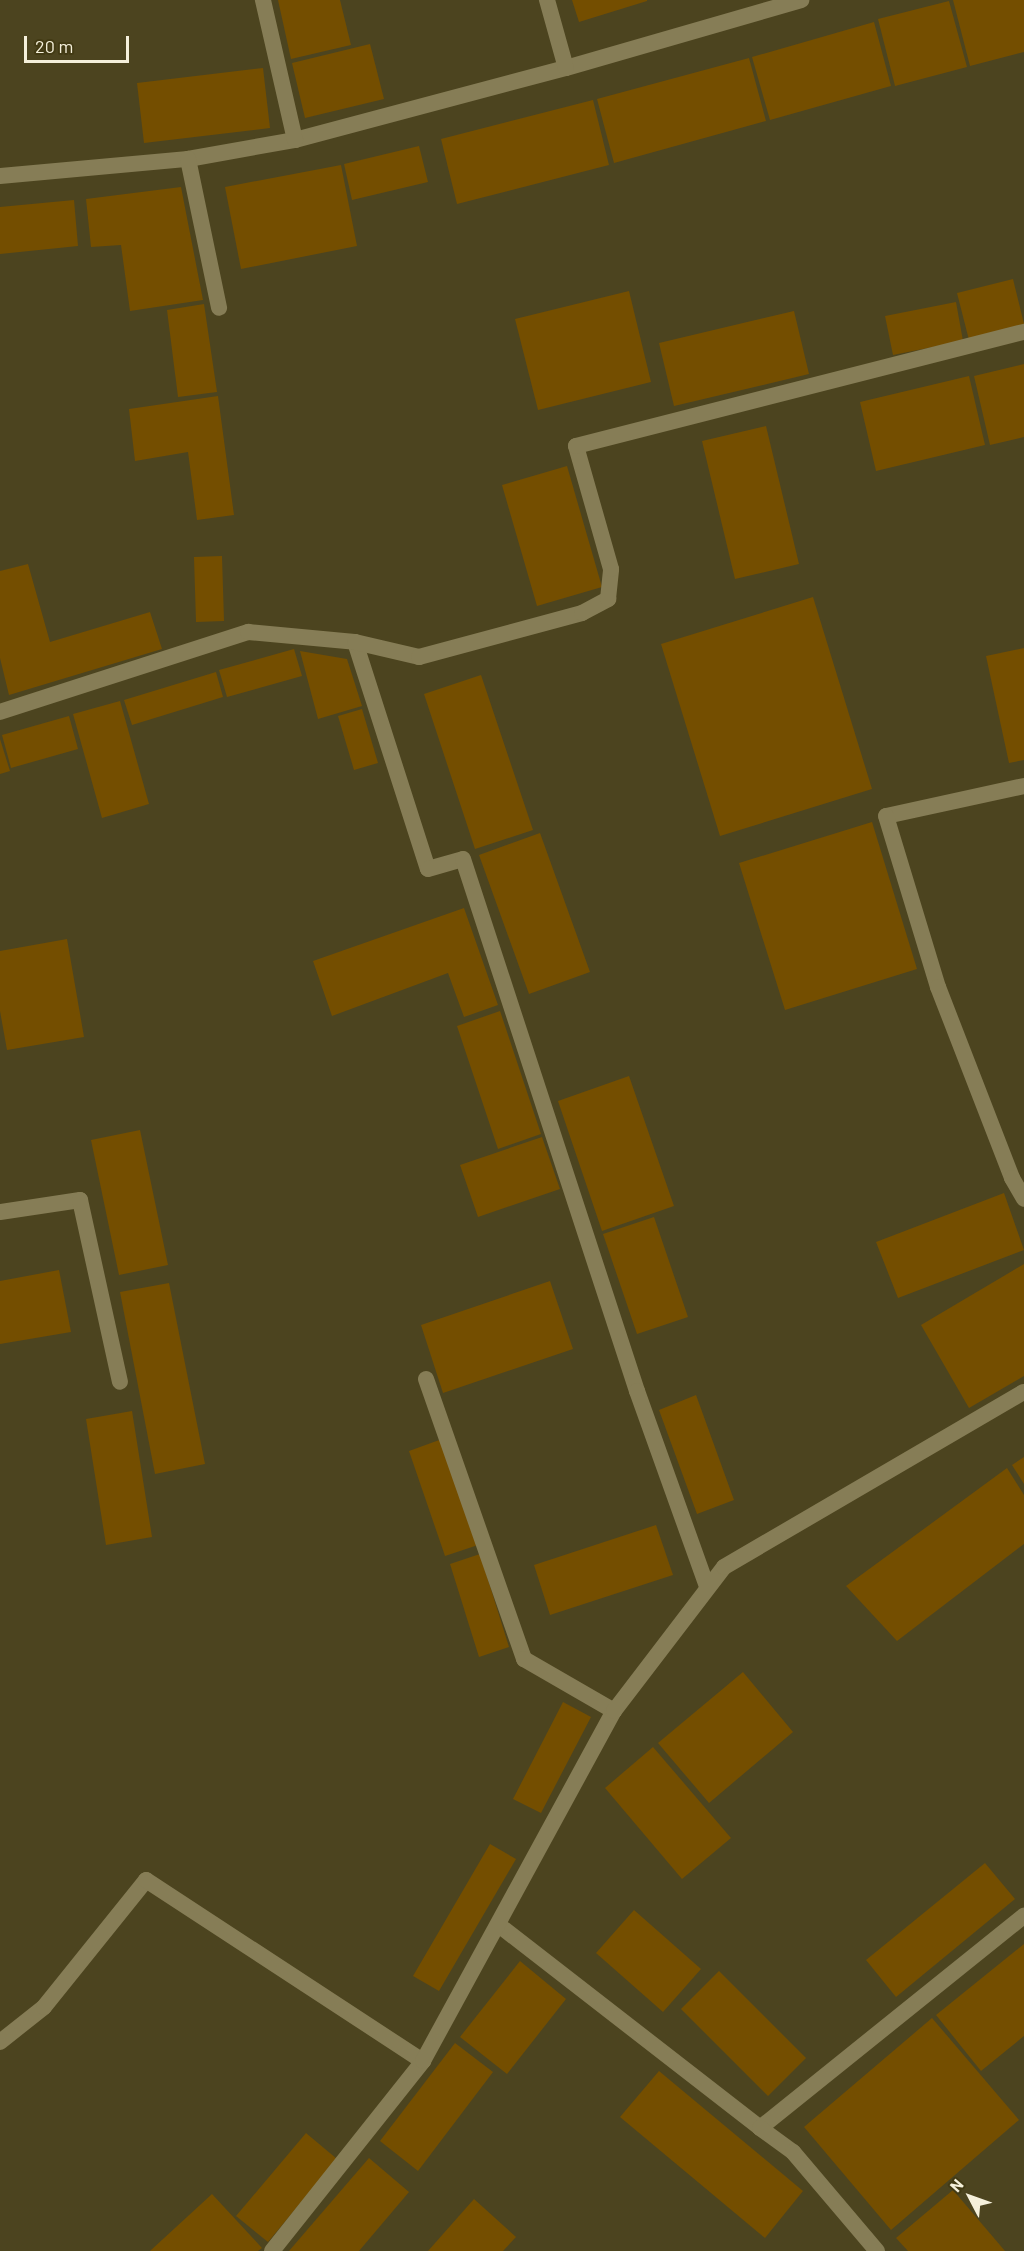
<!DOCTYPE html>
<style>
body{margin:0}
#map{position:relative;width:1024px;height:2251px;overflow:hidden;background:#4c441f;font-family:Barlow,sans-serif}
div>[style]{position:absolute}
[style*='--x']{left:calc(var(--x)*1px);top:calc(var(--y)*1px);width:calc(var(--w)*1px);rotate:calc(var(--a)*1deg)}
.building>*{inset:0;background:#744e00}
.minor>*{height:16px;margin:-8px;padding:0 8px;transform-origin:8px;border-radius:8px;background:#867d56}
span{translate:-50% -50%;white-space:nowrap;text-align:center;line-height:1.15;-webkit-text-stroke:5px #423a14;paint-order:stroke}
.north{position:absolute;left:940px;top:2167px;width:60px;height:60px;-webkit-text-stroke:4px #423a14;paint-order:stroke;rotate:311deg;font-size:16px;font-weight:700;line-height:24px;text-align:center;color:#f5f0db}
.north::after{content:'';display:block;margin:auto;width:21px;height:27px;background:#f5f0db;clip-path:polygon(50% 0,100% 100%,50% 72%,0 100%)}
.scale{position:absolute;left:24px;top:36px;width:105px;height:27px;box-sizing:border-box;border:3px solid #f5f0db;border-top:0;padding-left:8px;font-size:18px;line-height:21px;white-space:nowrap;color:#f5f0db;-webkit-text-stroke:4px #423a14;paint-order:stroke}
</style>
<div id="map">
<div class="building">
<div style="clip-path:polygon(278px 0,340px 0,351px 45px,291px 59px)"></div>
<div style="clip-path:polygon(572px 0,647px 0,647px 1px,579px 22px)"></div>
<div style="clip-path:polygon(953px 0,1024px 0,1024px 52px,970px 66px)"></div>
<div style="clip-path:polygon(949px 1px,967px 67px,895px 86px,878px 19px)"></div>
<div style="clip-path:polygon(874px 22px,891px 86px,770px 120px,752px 57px)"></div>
<div style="clip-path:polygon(370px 44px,384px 99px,305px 118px,292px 63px)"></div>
<div style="clip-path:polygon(749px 58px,766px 121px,614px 163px,597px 99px)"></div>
<div style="clip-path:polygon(263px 68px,270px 128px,144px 143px,137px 83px)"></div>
<div style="clip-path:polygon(593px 100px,609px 165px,457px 204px,441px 139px)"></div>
<div style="clip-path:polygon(419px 146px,428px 182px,352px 200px,344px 164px)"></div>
<div style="clip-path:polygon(341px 165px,357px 246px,241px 269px,225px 187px)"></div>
<div style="clip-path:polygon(181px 187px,203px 300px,130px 311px,121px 245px,91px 247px,86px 199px)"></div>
<div style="clip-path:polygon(74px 200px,78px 246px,0 254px,0 207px)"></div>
<div style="clip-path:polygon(1013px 279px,1024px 324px,969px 340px,957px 293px)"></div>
<div style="clip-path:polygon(629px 291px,651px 382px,538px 410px,515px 319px)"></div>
<div style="clip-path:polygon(956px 302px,963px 341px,893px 355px,885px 316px)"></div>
<div style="clip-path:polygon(204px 304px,217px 392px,178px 397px,167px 310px)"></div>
<div style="clip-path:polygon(794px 311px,809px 374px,674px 406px,659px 343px)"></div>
<div style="clip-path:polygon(1024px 364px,1024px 437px,990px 445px,974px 376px)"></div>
<div style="clip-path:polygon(969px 376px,985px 445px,876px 471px,860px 402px)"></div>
<div style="clip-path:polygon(218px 396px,234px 515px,197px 520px,188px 452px,135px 461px,129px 409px)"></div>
<div style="clip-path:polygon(766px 426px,799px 564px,735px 579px,702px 441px)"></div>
<div style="clip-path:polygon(567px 466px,602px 587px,537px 606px,502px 485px)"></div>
<div style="clip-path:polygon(222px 556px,224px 621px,196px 622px,194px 557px)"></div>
<div style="clip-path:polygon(28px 564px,50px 642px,150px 612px,162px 649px,9px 695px,0 658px,0 571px)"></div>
<div style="clip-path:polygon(813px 597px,872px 789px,720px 836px,661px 644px)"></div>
<div style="clip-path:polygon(1024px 648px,1024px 760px,1009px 763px,986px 656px)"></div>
<div style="clip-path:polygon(294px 649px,302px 676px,227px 697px,219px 670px)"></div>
<div style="clip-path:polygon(300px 651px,347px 659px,362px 706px,318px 719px)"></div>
<div style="clip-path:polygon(216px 672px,223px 697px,132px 725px,124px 700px)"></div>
<div style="clip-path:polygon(481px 675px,533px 830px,475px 849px,424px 694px)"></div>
<div style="clip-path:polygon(120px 701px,149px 804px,102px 818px,73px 714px)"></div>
<div style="clip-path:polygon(362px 709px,378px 763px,354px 770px,338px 716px)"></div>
<div style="clip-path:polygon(69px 716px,78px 749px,11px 768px,2px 735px)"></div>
<div style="clip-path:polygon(0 739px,10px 771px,0 774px)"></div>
<div style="clip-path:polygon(872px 822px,917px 969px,785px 1010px,739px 863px)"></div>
<div style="clip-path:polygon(540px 833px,590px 972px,529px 994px,479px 855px)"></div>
<div style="clip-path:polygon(464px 908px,498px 1005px,464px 1017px,448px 973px,332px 1016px,313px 961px)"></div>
<div style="clip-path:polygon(67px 939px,84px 1037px,7px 1050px,0 1011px,0 951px)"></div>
<div style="clip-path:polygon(500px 1011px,541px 1134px,498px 1149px,457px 1026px)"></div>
<div style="clip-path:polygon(629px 1076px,674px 1206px,602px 1231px,558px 1101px)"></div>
<div style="clip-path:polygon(140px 1130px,168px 1265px,119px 1275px,91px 1140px)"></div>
<div style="clip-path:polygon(542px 1137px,560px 1189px,478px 1217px,460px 1165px)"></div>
<div style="clip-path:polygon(1004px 1193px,1024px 1250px,898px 1298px,876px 1242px)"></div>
<div style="clip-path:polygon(654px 1217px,688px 1317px,637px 1334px,603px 1234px)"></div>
<div style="clip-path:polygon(1024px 1264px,1024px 1376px,969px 1408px,921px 1325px)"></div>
<div style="clip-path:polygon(59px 1270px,71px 1332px,0 1344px,0 1281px)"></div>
<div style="clip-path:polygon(550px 1281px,573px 1349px,443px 1393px,421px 1325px)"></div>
<div style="clip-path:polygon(169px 1283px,205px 1464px,155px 1474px,120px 1292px)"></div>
<div style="clip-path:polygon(696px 1395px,734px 1500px,697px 1514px,659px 1410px)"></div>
<div style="clip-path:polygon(132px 1411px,152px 1537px,106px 1545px,86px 1419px)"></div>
<div style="clip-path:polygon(442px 1439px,478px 1545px,445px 1556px,409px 1451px)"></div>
<div style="clip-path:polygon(1024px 1457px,1024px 1484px,1012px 1465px)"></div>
<div style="clip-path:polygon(1007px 1468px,1024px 1495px,1024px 1544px,897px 1641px,846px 1586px)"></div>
<div style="clip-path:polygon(656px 1525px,673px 1575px,550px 1615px,534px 1565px)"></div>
<div style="clip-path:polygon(480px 1554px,509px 1647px,479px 1657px,450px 1564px)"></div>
<div style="clip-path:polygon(743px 1672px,793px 1732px,709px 1803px,658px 1743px)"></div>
<div style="clip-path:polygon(563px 1702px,591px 1717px,541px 1813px,513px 1799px)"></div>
<div style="clip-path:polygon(653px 1747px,731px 1838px,682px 1879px,605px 1788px)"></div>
<div style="clip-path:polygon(490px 1844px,516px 1859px,439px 1991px,413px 1976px)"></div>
<div style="clip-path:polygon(985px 1863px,1015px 1899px,896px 1997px,866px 1960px)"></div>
<div style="clip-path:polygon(634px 1910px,701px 1969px,663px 2012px,596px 1953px)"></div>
<div style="clip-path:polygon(1024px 1944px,1024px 2036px,981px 2071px,936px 2015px)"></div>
<div style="clip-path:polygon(520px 1961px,566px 1999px,507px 2074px,460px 2037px)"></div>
<div style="clip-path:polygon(719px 1971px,806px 2058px,768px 2096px,681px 2009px)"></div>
<div style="clip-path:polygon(932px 2018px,1019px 2120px,891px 2230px,804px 2127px)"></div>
<div style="clip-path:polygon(455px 2043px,493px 2072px,418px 2171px,380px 2141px)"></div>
<div style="clip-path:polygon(659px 2071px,803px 2191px,765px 2238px,620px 2117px)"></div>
<div style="clip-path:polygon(306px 2133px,337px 2159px,268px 2242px,236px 2216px)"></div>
<div style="clip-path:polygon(369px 2158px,409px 2192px,359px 2251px,289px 2251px)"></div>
<div style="clip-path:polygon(953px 2190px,1005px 2251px,908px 2251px,896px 2238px)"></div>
<div style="clip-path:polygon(212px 2194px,262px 2248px,258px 2251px,150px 2251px)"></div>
<div style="clip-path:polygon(474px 2199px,516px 2237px,503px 2251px,428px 2251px)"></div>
</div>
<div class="minor">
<div style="--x:566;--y:68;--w:245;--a:-16.1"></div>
<div style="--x:295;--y:140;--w:280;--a:-14.9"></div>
<div style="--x:566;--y:68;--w:71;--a:-105.6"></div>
<div style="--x:188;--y:159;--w:109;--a:-10.1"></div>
<div style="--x:295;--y:140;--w:144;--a:-102.9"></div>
<div style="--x:0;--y:176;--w:189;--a:-5.2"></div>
<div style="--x:188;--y:159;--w:152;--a:78.2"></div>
<div style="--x:355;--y:642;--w:238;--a:72.2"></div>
<div style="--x:428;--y:869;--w:36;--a:-16"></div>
<div style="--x:463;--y:859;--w:560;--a:71.89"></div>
<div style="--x:637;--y:1391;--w:208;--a:70.3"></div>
<div style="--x:0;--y:712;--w:261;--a:-17.9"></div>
<div style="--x:248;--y:632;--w:107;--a:5.3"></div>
<div style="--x:355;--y:642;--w:66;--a:13.2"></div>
<div style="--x:419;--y:657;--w:169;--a:-15.1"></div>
<div style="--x:582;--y:613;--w:30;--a:-28"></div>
<div style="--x:608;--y:599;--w:30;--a:-84"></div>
<div style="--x:611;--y:569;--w:128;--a:-105.9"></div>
<div style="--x:576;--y:446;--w:462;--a:-14.3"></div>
<div style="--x:1024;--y:786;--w:141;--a:167.7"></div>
<div style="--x:886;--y:816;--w:179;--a:73.1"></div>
<div style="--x:938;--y:987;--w:205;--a:68.8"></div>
<div style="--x:1012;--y:1178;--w:24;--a:60"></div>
<div style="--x:0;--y:1212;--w:81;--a:-8.5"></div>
<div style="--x:80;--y:1200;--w:186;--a:77.6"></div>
<div style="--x:426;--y:1379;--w:297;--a:70.7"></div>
<div style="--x:524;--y:1659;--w:104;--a:30"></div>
<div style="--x:500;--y:1926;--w:329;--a:37.8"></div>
<div style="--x:760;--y:2128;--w:339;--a:-38.8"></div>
<div style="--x:0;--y:2042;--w:56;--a:-38.5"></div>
<div style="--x:44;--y:2007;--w:163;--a:-51.2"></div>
<div style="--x:146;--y:1880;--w:331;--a:33.2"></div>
<div style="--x:760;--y:2128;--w:41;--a:36"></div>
<div style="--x:793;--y:2152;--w:130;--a:49.7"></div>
<div style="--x:272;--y:2251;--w:243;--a:-51.5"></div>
<div style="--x:423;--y:2061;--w:399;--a:-61.4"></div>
<div style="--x:614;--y:1711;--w:181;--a:-52.6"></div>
<div style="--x:724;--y:1567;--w:347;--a:-30.3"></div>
</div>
<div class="north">N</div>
<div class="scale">20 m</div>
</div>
